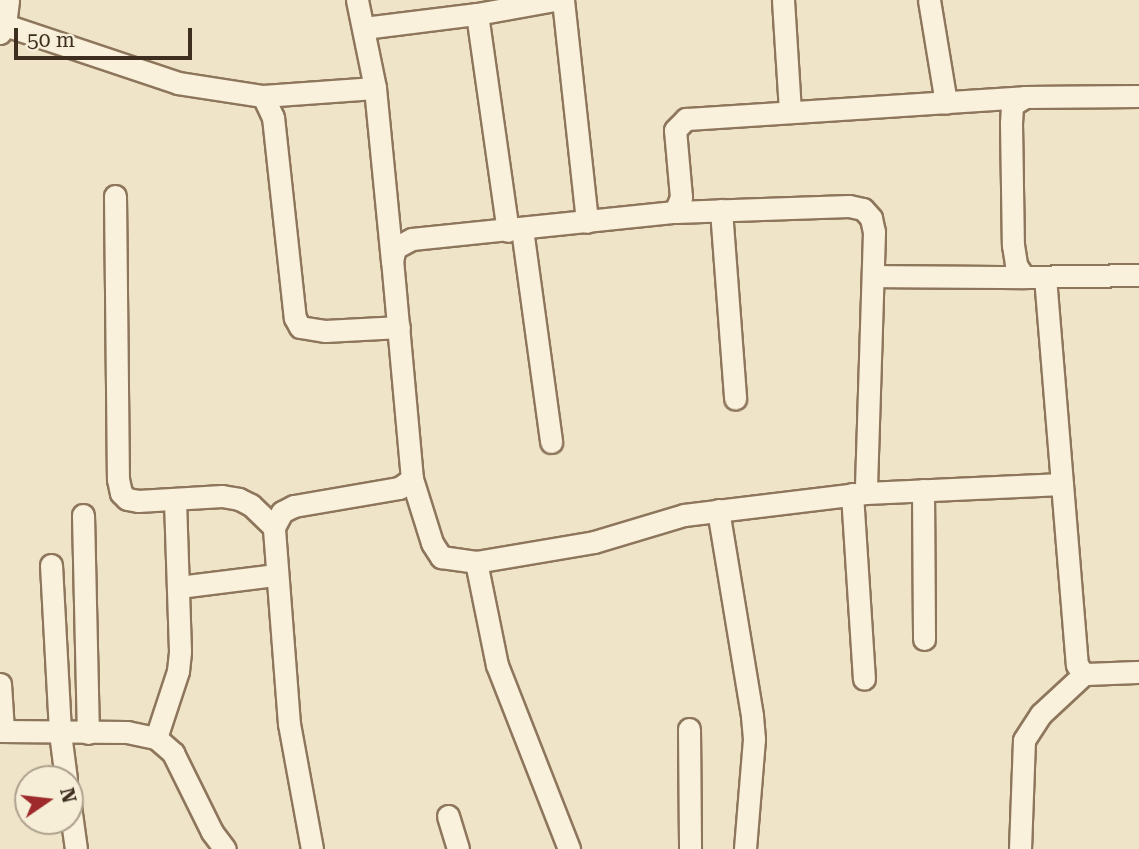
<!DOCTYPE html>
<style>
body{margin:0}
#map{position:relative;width:1139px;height:849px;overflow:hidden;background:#f0e4c8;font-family:"Roboto Serif",serif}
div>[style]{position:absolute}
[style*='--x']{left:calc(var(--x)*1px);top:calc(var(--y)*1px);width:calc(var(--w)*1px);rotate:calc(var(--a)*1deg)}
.roads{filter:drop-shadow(2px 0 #8d765c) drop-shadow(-2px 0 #8d765c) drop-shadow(0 2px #8d765c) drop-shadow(0 -2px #8d765c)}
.minor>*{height:21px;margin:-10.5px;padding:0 10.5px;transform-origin:10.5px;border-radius:10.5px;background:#faf1dc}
span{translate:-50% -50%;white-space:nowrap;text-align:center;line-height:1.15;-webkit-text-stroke:7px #f7eed8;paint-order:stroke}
.north{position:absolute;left:14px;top:765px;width:70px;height:70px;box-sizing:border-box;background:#f7eed8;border:2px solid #ada18e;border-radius:50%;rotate:76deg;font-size:19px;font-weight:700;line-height:28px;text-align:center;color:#3d2e20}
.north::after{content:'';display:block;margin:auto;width:24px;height:32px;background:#9e2a2b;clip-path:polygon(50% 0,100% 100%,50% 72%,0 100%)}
.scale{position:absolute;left:14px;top:28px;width:178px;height:32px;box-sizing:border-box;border:4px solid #3d2e20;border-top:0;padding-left:9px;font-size:21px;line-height:24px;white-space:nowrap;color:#3d2e20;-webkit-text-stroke:5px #f7eed8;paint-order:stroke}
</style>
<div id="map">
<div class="roads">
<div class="minor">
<div style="--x:357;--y:0;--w:90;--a:78.4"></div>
<div style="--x:375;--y:88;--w:174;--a:84.4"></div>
<div style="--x:563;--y:0;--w:223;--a:83.8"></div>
<div style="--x:783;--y:0;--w:110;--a:86.4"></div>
<div style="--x:929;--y:0;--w:104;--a:80.6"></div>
<div style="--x:477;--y:14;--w:219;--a:81.9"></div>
<div style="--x:5;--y:25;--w:182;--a:18.5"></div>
<div style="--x:178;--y:83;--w:86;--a:8.7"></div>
<div style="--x:263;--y:96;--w:23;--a:65"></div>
<div style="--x:273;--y:117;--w:202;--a:83.8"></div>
<div style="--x:295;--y:318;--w:10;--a:61"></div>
<div style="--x:300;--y:327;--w:26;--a:9"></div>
<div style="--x:326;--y:331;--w:73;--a:-3.1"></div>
<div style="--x:364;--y:28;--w:114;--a:-7.1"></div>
<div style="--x:477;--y:14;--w:79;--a:-10.2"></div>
<div style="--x:0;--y:33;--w:9;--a:-58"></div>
<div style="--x:5;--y:25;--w:25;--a:-83"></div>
<div style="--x:263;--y:96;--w:112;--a:-4.1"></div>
<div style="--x:1139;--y:96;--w:114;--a:179.5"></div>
<div style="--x:1025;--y:97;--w:15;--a:148"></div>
<div style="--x:1012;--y:105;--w:18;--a:93"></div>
<div style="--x:1011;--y:123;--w:122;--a:89.1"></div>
<div style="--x:1013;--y:245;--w:20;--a:81"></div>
<div style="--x:1016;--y:265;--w:14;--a:56"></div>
<div style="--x:1024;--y:277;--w:115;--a:-1"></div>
<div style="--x:115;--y:196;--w:283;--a:89.4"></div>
<div style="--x:118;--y:479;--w:14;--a:78"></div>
<div style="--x:121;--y:493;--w:8;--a:45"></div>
<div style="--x:127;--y:499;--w:11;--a:10"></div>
<div style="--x:138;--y:501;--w:84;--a:-3.4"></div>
<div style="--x:222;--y:496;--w:17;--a:10"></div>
<div style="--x:239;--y:499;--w:13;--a:27"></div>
<div style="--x:251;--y:505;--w:32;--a:44"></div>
<div style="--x:721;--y:210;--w:189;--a:85.7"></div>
<div style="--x:675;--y:212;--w:174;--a:-2"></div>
<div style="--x:849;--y:206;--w:14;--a:12"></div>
<div style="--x:863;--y:209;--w:12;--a:48"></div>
<div style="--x:871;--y:218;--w:14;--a:78"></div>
<div style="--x:874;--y:232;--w:261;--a:91.8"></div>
<div style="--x:522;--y:229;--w:215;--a:82.2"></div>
<div style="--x:873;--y:276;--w:151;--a:0.4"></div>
<div style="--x:1045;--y:277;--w:389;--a:85.3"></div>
<div style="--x:1077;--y:665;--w:11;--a:52"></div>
<div style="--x:1084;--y:674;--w:55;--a:-2.1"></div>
<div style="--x:412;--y:479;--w:67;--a:72.6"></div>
<div style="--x:432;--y:543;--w:17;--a:57"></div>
<div style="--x:441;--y:557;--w:35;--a:8"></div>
<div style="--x:476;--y:562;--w:120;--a:-9.6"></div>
<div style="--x:594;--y:542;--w:94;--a:-16.7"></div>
<div style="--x:684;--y:515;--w:183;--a:-6.9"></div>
<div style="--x:866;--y:493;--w:196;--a:-2.6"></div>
<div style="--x:923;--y:490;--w:149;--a:89.6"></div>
<div style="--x:852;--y:494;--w:185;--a:86.3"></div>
<div style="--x:718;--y:510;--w:209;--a:80.6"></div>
<div style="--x:752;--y:716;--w:23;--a:85"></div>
<div style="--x:754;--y:739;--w:110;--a:94.7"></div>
<div style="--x:83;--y:515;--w:218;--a:88.7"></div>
<div style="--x:476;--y:562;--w:105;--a:78.5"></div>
<div style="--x:497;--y:665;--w:198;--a:68.6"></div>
<div style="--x:51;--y:565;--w:168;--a:86.9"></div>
<div style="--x:60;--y:733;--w:46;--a:82.6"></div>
<div style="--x:179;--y:587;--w:98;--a:-7.1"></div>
<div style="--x:0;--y:684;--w:47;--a:86.3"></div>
<div style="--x:689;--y:729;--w:120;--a:89.5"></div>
<div style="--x:0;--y:731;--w:127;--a:0.5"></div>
<div style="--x:127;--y:732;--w:30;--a:12"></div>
<div style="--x:156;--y:738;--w:23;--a:41"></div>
<div style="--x:173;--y:753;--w:88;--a:63.7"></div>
<div style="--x:212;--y:832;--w:21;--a:53"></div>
<div style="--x:156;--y:738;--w:71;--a:-71.8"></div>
<div style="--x:178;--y:671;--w:20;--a:-84"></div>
<div style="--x:180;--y:651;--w:152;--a:-91.9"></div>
<div style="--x:70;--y:806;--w:43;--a:82.1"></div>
<div style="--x:448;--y:816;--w:34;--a:73"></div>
<div style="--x:312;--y:849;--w:127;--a:-100.4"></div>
<div style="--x:289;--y:724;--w:198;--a:-94.4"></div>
<div style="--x:274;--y:527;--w:17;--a:-62"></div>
<div style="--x:282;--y:512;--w:13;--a:-27"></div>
<div style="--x:294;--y:506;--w:107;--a:-9.7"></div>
<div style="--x:399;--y:488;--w:16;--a:-35"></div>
<div style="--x:412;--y:479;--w:219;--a:-95.2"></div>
<div style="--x:392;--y:261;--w:13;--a:-77"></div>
<div style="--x:395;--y:248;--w:19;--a:-28"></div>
<div style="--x:412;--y:239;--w:264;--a:-5.9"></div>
<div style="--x:675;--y:212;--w:16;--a:-68"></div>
<div style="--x:681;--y:197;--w:67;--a:-95.1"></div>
<div style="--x:675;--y:130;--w:16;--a:-45"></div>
<div style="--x:686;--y:119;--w:340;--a:-3.7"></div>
<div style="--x:1020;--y:849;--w:109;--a:-87.9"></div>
<div style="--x:1024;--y:740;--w:31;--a:-57"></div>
<div style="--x:1041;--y:714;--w:59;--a:-42.9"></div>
</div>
</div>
<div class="north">N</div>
<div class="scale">50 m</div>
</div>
